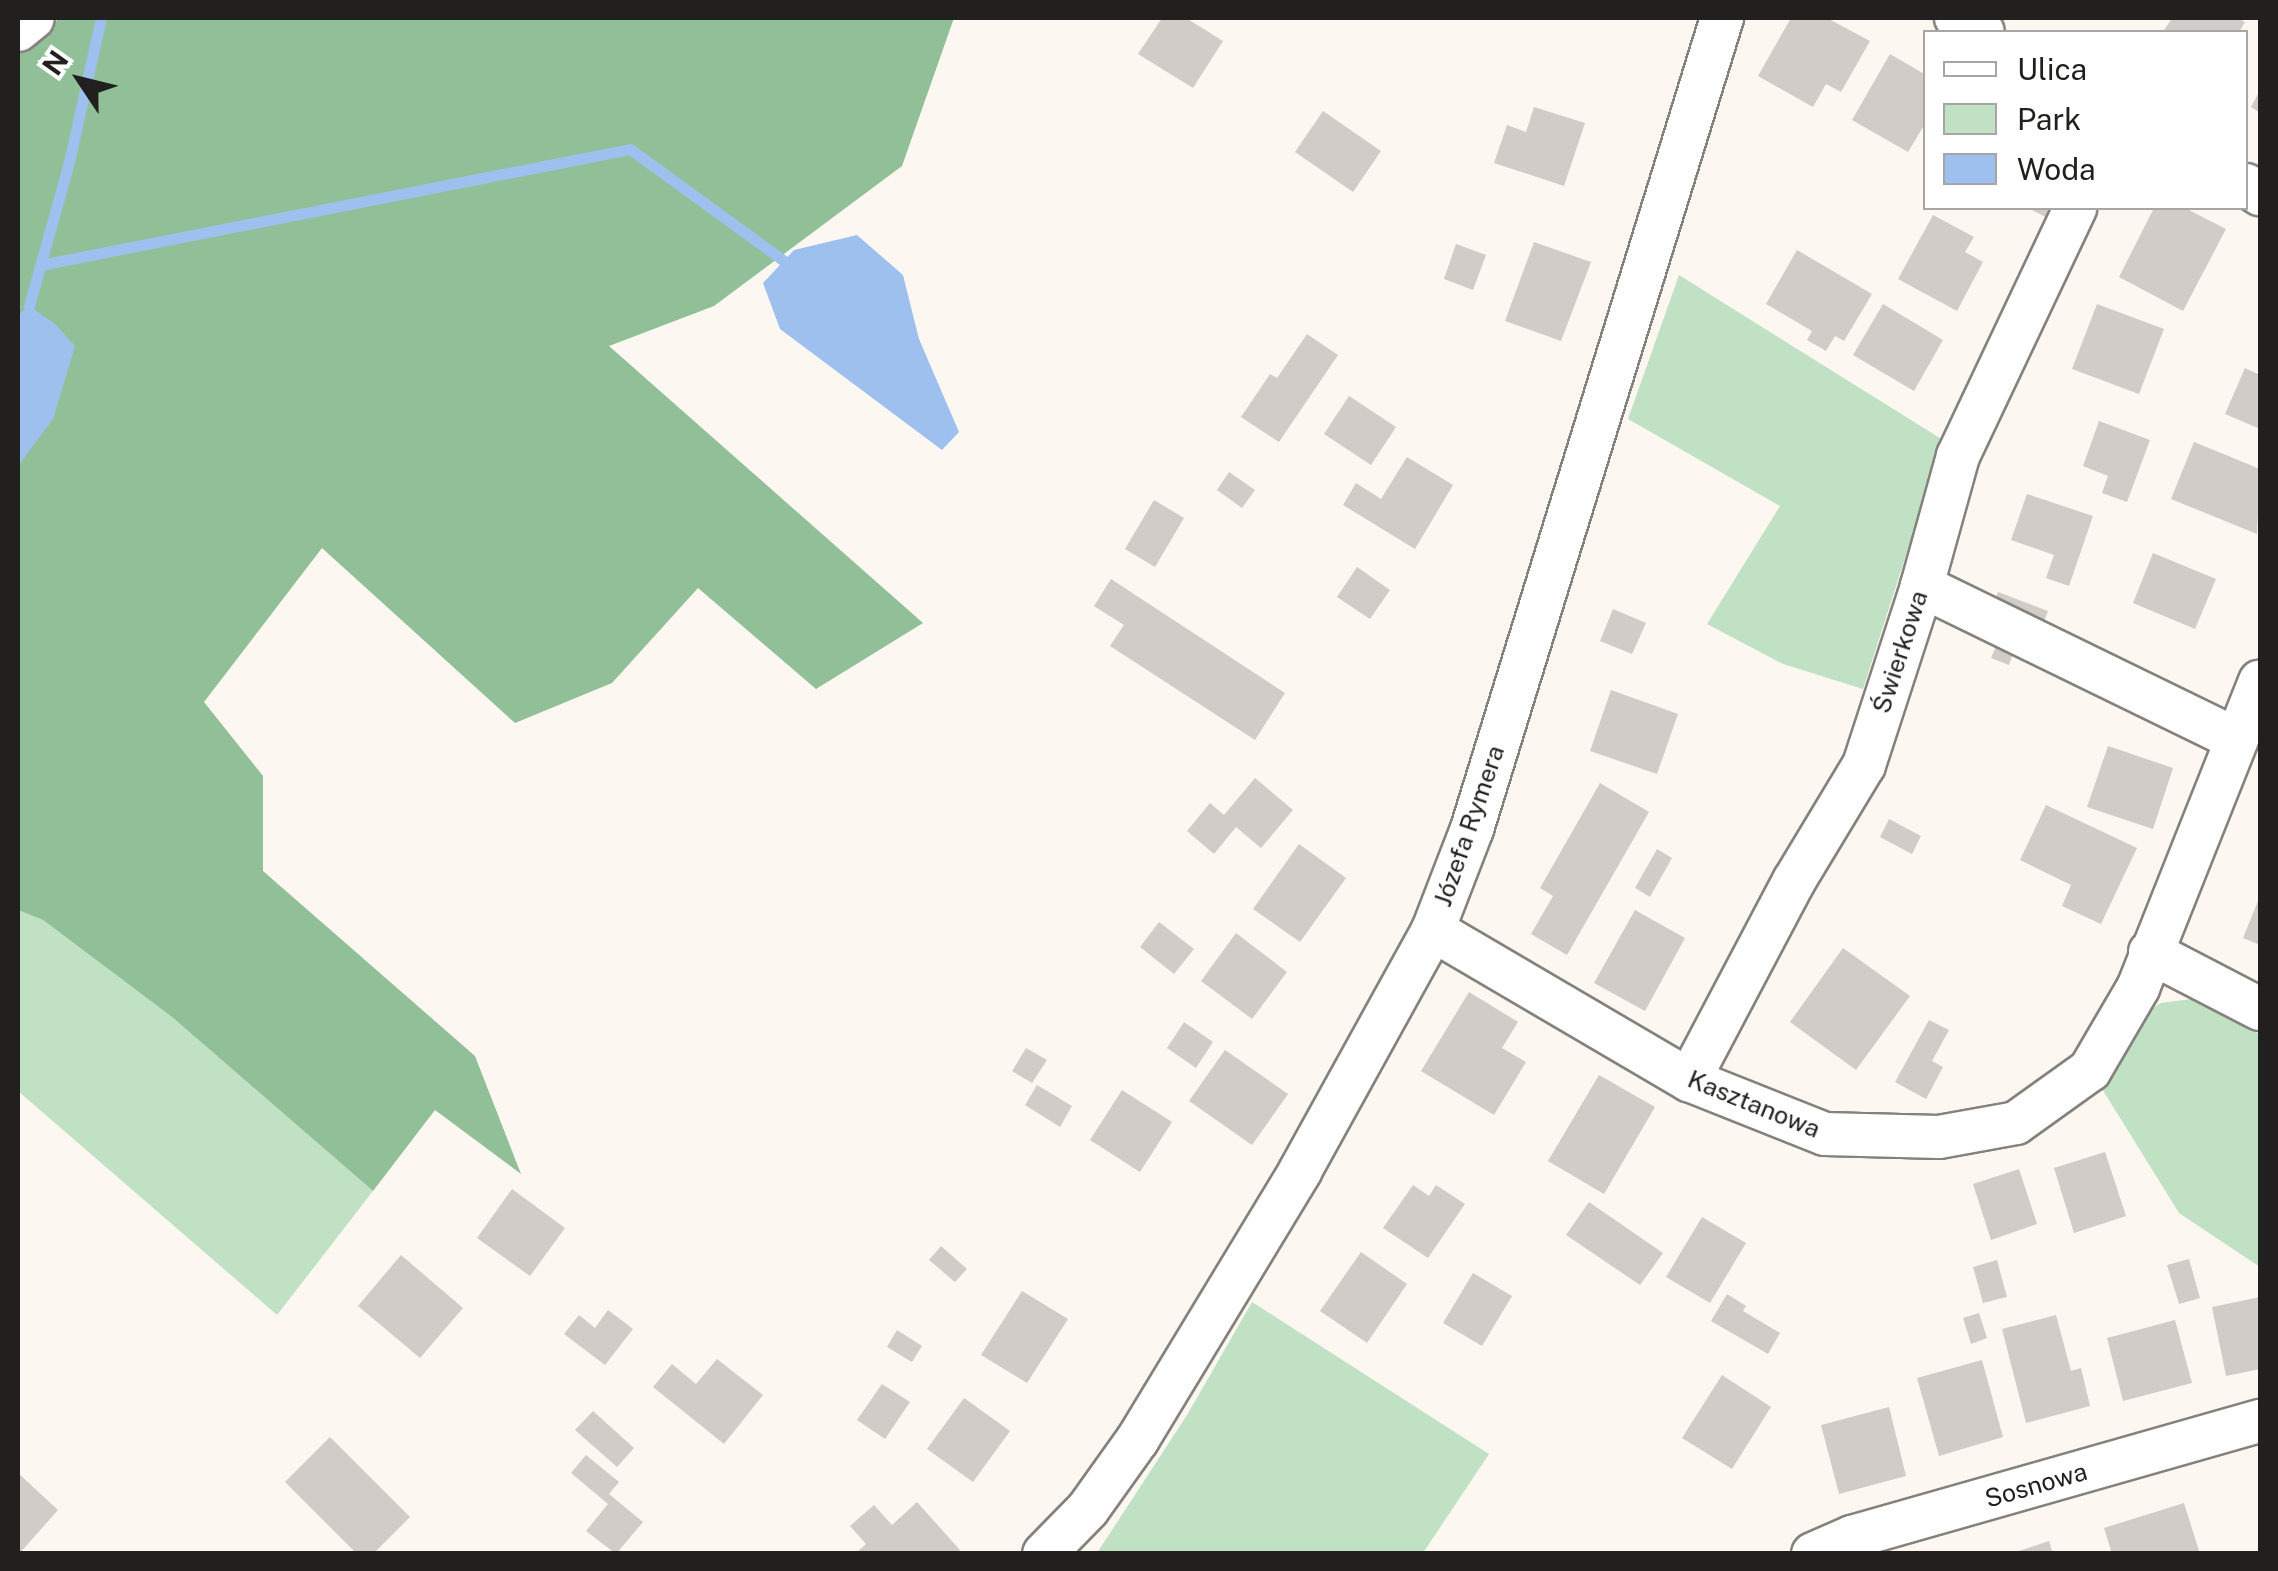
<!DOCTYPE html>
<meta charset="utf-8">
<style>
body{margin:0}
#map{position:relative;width:2278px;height:1571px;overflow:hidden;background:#fcf7f1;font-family:"Public Sans",sans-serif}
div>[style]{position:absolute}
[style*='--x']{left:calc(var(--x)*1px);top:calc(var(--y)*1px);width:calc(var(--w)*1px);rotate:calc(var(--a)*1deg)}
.green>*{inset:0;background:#c1e1c5}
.forest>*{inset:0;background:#91c098}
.water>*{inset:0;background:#9dc0ee}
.stream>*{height:11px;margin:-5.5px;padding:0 5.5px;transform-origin:5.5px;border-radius:5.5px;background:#9dc0ee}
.building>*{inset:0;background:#d1ccc7}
.roads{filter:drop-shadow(2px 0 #85817c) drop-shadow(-2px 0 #85817c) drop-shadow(0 2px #85817c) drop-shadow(0 -2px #85817c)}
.minor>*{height:42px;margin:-21px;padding:0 21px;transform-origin:21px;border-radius:21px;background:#fff}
span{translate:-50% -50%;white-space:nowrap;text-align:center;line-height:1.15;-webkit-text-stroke:10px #fff;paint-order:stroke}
.street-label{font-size:25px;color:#22201e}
.frame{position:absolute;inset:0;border:20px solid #22201e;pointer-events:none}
.legend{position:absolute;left:1923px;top:30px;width:325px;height:180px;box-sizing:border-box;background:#fff;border:2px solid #a7a6a5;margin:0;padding:12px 18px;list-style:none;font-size:30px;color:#22201e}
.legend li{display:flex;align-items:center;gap:20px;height:50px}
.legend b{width:50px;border:2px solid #a7a6a5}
.north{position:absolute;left:30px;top:30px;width:100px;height:100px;-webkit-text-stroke:8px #fff;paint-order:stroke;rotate:305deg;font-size:28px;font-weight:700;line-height:40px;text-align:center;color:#22201e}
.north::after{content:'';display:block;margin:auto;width:35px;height:45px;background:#22201e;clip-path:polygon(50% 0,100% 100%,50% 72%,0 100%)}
</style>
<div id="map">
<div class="green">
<div style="clip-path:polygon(1679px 275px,1943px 440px,1863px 689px,1783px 664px,1707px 624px,1780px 506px,1628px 419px)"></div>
<div style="clip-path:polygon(18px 910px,43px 920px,172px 1017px,373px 1191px,277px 1315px,18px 1091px)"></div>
<div style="clip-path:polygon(2191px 999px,2260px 1034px,2260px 1267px,2179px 1213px,2099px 1084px,2141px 1015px,2161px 1003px)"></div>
<div style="clip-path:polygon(1252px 1302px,1489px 1454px,1423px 1553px,1097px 1553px,1187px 1415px)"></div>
</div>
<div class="forest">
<div style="clip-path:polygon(60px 18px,954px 18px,902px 166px,714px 306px,609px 346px,923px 623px,816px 689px,698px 588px,612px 683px,515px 723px,322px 548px,204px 702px,263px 776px,263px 871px,475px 1056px,521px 1174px,435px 1110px,373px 1191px,172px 1017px,43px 920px,18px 910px,18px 51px)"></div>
</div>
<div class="water">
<div style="clip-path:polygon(857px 235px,903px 275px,919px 339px,959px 432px,942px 450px,780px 329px,763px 283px,794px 250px)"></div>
<div style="clip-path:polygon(29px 306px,55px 324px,75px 346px,53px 419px,18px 466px,18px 315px)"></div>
</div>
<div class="stream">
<div style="--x:40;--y:265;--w:601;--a:-11.12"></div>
<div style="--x:630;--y:149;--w:190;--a:36"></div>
<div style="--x:29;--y:306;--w:149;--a:-74.5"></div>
<div style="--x:69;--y:162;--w:148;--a:-77.5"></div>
</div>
<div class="building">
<div style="clip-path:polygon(1162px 18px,1186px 18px,1223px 41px,1193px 88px,1138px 54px)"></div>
<div style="clip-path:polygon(1791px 18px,1827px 18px,1870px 41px,1841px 92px,1826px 84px,1813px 107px,1758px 76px)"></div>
<div style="clip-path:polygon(2172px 18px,2238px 18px,2245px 22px,2239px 32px,2163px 32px)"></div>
<div style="clip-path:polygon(1890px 54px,1926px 75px,1926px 122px,1908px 152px,1852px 120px)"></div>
<div style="clip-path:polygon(2260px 90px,2260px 113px,2251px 107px)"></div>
<div style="clip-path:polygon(1534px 107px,1585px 123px,1564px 186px,1494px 163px,1507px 125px,1526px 132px)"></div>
<div style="clip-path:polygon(1323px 111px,1381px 151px,1353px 192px,1295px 152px)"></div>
<div style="clip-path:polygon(2028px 208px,2055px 208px,2049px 219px)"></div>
<div style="clip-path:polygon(2154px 208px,2185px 208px,2226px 229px,2183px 311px,2119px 277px)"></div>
<div style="clip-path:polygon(1933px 215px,1974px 237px,1965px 252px,1983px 262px,1957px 311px,1898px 279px)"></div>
<div style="clip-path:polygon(1534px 242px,1591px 262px,1561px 341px,1505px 321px)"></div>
<div style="clip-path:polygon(1456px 244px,1486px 255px,1473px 290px,1444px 279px)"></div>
<div style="clip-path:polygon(1797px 250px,1872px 294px,1844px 341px,1835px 336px,1826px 351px,1807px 340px,1812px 331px,1766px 304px)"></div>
<div style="clip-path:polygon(1883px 304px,1943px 340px,1914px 391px,1853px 355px)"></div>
<div style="clip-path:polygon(2097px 304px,2164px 329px,2139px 394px,2072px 369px)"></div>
<div style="clip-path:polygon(1307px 334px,1338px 355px,1279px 442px,1241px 417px,1270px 374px,1277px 378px)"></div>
<div style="clip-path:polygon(2245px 368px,2260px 375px,2260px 429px,2225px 414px)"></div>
<div style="clip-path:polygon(1349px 396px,1396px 427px,1371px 465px,1324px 434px)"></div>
<div style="clip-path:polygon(2099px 421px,2150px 440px,2127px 502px,2102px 493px,2108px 476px,2083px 466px)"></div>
<div style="clip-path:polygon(2194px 442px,2260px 469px,2257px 534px,2171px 499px)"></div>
<div style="clip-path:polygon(1407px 457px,1453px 485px,1415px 549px,1343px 505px,1356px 483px,1381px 499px)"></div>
<div style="clip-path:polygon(1229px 472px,1255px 490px,1242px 508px,1217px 490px)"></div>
<div style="clip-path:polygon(2027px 494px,2093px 516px,2069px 586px,2046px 578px,2054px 555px,2011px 540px)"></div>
<div style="clip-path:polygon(1154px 500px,1184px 518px,1155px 567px,1125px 549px)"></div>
<div style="clip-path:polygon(2153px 553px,2216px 579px,2195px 629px,2133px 603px)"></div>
<div style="clip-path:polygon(1357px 567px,1390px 590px,1370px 619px,1337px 597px)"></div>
<div style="clip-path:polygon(1111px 579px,1285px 693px,1255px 740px,1110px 646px,1124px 625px,1094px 606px)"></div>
<div style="clip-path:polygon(1998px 592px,2048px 611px,2030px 659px,2013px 653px,2009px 665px,1991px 658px,1996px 646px,1980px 640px)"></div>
<div style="clip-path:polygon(1613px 609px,1646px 623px,1632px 654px,1600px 641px)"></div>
<div style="clip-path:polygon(1611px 690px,1678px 714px,1657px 774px,1590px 751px)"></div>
<div style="clip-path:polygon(2108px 746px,2173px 768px,2153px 829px,2087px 807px)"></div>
<div style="clip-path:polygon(1255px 778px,1293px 810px,1261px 848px,1236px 827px,1214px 854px,1187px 831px,1210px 803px,1224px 815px)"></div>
<div style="clip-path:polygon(1600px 783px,1649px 812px,1567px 955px,1531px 934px,1553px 896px,1540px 888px)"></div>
<div style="clip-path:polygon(2046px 805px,2137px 848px,2101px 924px,2062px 906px,2071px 885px,2020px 860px)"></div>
<div style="clip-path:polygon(1889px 819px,1921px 836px,1912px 854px,1880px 837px)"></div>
<div style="clip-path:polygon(1299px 844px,1346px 878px,1300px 942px,1253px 909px)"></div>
<div style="clip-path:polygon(1657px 849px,1672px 858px,1650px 897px,1635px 888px)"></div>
<div style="clip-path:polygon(2260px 896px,2260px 945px,2243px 938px)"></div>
<div style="clip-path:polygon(1635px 910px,1685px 938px,1645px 1011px,1594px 983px)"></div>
<div style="clip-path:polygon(1159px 922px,1194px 949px,1174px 974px,1140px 947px)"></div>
<div style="clip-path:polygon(1236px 933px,1287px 972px,1252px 1019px,1201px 981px)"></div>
<div style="clip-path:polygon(1843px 948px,1910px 996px,1856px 1070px,1790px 1022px)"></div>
<div style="clip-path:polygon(1469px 992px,1518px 1022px,1502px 1048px,1526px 1062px,1494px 1115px,1421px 1071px)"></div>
<div style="clip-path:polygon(1929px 1020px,1949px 1030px,1932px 1061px,1943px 1067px,1926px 1099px,1895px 1082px)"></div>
<div style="clip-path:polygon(1184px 1022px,1213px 1042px,1196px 1068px,1167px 1048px)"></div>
<div style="clip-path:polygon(1026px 1048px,1047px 1060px,1032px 1083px,1012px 1071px)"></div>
<div style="clip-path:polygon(1225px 1050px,1288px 1094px,1252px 1145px,1189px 1101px)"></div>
<div style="clip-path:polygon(1599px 1075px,1655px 1107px,1604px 1194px,1548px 1161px)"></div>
<div style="clip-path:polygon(1037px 1085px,1072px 1106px,1060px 1127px,1025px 1105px)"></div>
<div style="clip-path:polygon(1122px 1090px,1172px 1122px,1140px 1172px,1090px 1140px)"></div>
<div style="clip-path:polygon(2105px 1152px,2126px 1216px,2074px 1233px,2054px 1168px)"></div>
<div style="clip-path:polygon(2019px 1169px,2037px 1224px,1991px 1240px,1973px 1184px)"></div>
<div style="clip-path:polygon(1413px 1185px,1429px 1196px,1436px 1185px,1465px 1204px,1428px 1258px,1383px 1228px)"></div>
<div style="clip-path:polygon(512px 1189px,565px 1228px,530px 1276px,477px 1238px)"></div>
<div style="clip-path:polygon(1589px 1202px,1663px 1253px,1640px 1285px,1566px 1235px)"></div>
<div style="clip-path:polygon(1702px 1217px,1746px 1243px,1710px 1303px,1666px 1277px)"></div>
<div style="clip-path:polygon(941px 1246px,967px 1269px,955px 1282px,929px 1260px)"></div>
<div style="clip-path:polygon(1361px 1252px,1407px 1284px,1367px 1343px,1320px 1311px)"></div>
<div style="clip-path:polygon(401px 1255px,463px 1308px,420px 1358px,358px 1306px)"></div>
<div style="clip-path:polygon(2189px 1259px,2200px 1298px,2179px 1304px,2167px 1265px)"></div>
<div style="clip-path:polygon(1997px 1260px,2007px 1297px,1983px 1303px,1973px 1267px)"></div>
<div style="clip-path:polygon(1473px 1273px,1512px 1296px,1482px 1346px,1443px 1323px)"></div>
<div style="clip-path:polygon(1022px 1291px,1068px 1319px,1027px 1383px,981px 1355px)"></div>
<div style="clip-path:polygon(1727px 1294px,1746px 1306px,1743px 1311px,1780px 1333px,1768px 1354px,1711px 1321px)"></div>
<div style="clip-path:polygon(2260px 1297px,2260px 1369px,2226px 1376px,2212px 1307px)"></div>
<div style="clip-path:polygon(608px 1310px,633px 1329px,605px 1365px,564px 1334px,579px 1315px,595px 1328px)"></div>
<div style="clip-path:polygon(1979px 1313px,1987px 1338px,1971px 1344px,1963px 1318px)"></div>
<div style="clip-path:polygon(2056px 1315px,2071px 1371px,2081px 1368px,2090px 1406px,2026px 1423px,2002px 1329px)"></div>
<div style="clip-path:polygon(2175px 1320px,2192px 1383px,2123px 1401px,2107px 1338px)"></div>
<div style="clip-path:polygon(897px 1330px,922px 1346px,912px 1362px,887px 1347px)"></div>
<div style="clip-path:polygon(717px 1359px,763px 1395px,724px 1444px,653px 1387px,672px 1364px,696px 1384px)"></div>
<div style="clip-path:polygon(1982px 1360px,2003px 1437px,1939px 1456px,1917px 1378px)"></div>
<div style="clip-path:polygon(1722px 1375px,1771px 1407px,1732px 1469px,1682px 1438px)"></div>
<div style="clip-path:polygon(882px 1384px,910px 1402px,885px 1439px,857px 1420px)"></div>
<div style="clip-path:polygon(964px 1398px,1010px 1431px,973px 1482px,927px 1449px)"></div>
<div style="clip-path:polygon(1889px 1407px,1906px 1476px,1839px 1494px,1821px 1425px)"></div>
<div style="clip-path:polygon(593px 1411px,634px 1448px,617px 1467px,575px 1430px)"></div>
<div style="clip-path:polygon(330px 1437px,410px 1517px,373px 1554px,357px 1554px,285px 1482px)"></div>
<div style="clip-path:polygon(586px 1455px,619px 1482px,609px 1494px,643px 1522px,616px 1554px,586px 1531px,608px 1504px,571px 1473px)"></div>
<div style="clip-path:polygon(18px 1473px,58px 1510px,19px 1554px,18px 1554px)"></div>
<div style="clip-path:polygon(917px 1502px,960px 1550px,956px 1554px,855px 1554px,866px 1544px,850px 1526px,874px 1505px,892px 1525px)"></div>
<div style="clip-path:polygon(2184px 1503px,2200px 1554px,2112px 1554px,2104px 1528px)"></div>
<div style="clip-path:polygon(2049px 1541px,2053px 1554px,2013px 1554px,2013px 1553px)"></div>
</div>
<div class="roads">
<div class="minor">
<div style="--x:1956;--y:18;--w:30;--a:27"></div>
<div style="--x:18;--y:30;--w:19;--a:-39"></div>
<div style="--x:2246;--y:185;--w:17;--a:33"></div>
<div style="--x:1922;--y:586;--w:349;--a:26"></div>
<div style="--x:1433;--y:930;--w:297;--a:30.4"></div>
<div style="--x:1689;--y:1080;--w:146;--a:21.7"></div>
<div style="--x:1825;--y:1134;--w:114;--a:1.5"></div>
<div style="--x:1939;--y:1137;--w:78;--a:-10.3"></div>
<div style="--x:2016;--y:1123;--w:91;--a:-35.6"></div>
<div style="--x:2090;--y:1070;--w:95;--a:-59.7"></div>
<div style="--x:2138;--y:988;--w:330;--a:-68.3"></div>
<div style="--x:2150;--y:952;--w:124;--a:27.4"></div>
<div style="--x:1689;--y:1080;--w:225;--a:-62.2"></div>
<div style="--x:1794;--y:881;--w:135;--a:-58.9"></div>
<div style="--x:1864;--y:765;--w:188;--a:-72"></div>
<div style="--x:1922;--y:586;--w:135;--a:-74.5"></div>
<div style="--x:1958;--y:456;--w:274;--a:-64.7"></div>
<div style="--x:1044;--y:1554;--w:63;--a:-45.6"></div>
<div style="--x:1088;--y:1509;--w:86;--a:-54.5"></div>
<div style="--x:1138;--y:1439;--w:313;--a:-58.8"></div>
<div style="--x:1300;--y:1171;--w:275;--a:-61.1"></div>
<div style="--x:1433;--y:930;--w:108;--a:-68.9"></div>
<div style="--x:1472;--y:829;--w:849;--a:-72.87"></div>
<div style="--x:1813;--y:1554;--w:43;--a:-23.6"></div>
<div style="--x:1852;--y:1537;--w:424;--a:-15.9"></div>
</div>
</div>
<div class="street-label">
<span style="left:1900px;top:652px;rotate:-72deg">Świerkowa</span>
<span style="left:1469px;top:826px;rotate:-71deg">Józefa Rymera</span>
<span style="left:1754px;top:1104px;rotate:22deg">Kasztanowa</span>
<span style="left:2036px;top:1485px;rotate:-16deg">Sosnowa</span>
</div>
<div class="frame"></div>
<ul class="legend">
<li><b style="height:12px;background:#fff"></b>Ulica</li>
<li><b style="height:28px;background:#c1e1c5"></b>Park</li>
<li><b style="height:28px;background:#9dc0ee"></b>Woda</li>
</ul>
<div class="north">N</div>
</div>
